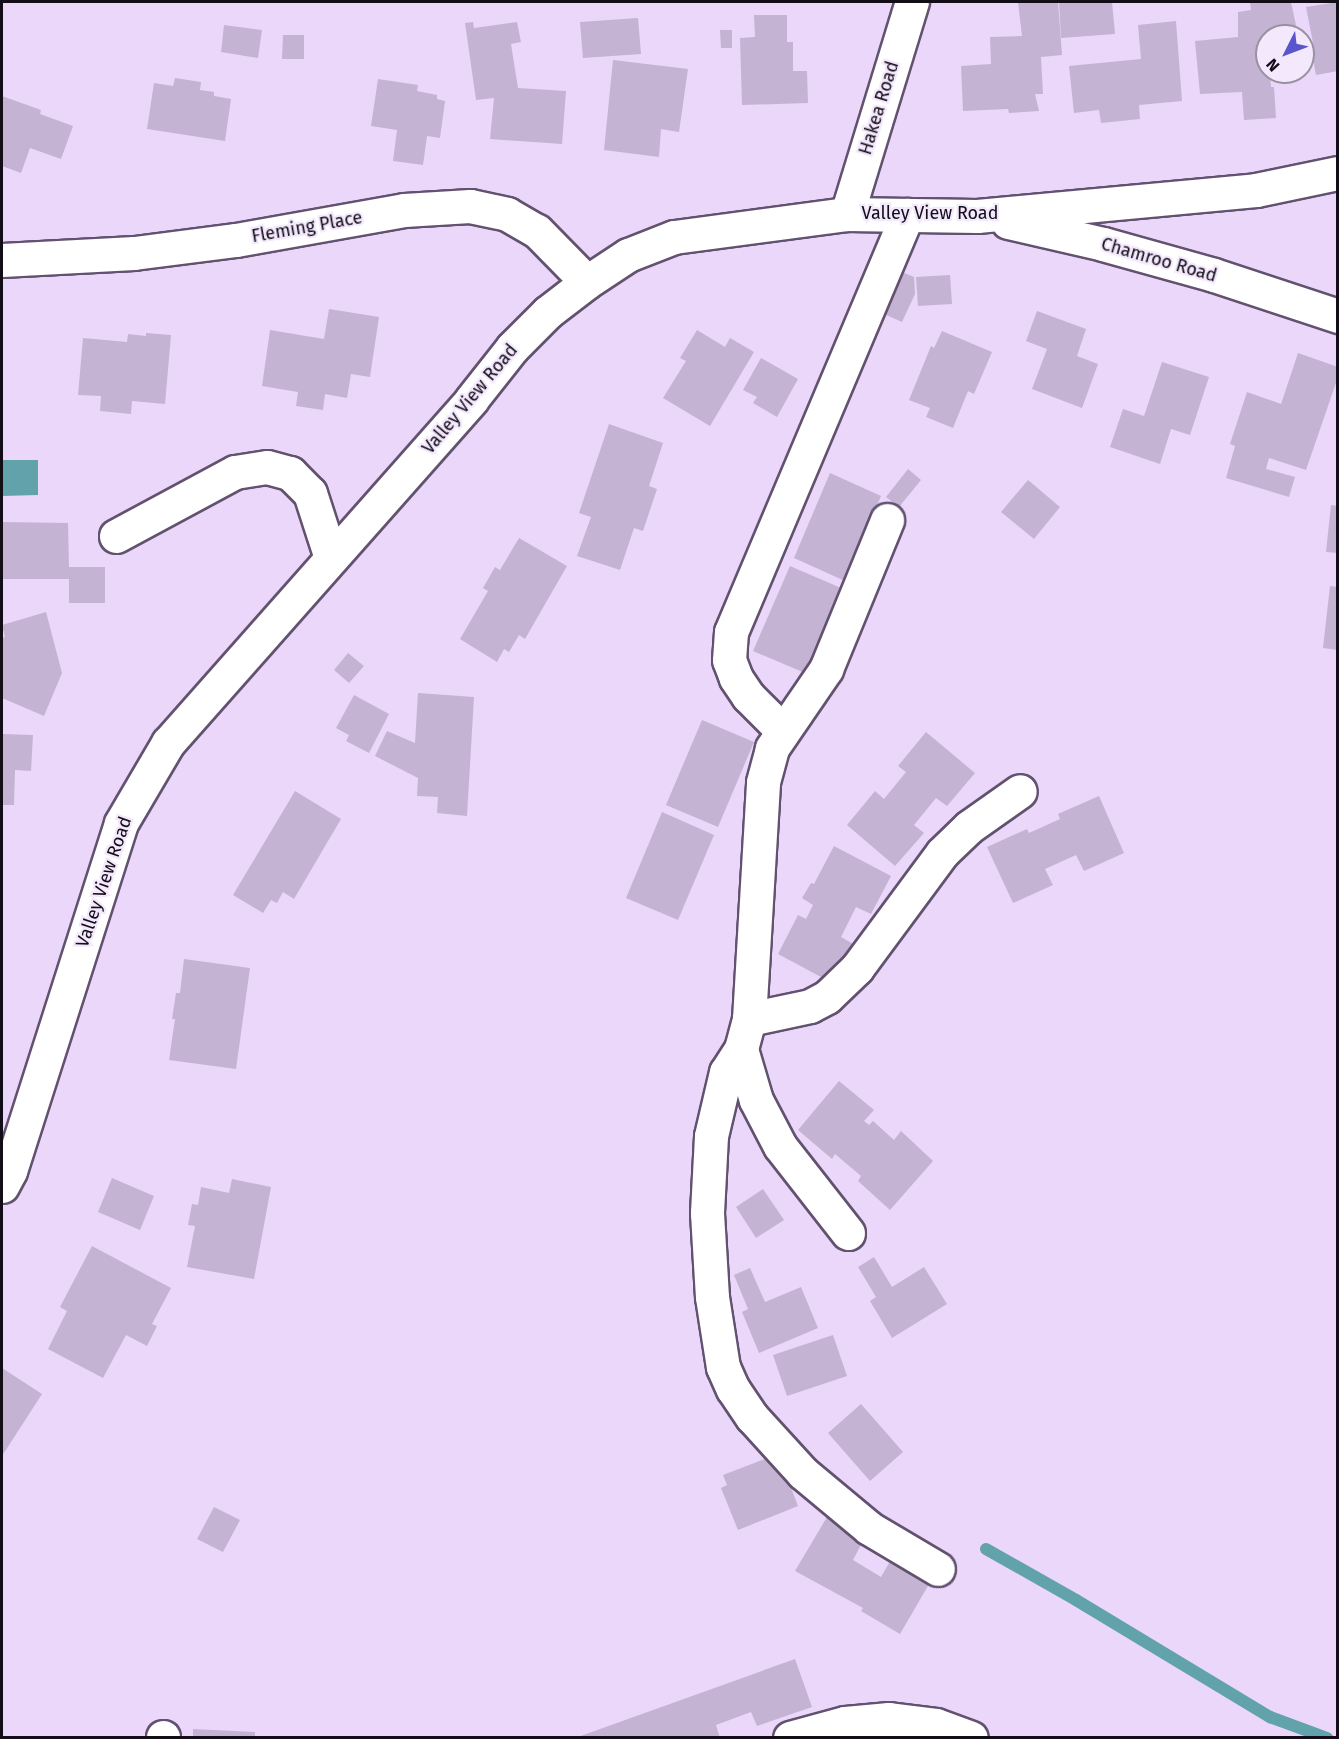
<!DOCTYPE html>
<style>
body{margin:0}
#map{position:relative;width:1339px;height:1739px;overflow:hidden;background:#ead7f9;font-family:"Fira Sans",sans-serif}
div>[style]{position:absolute}
[style*='--x']{left:calc(var(--x)*1px);top:calc(var(--y)*1px);width:calc(var(--w)*1px);rotate:calc(var(--a)*1deg)}
.water>*{inset:0;background:#62a2ab}
.stream>*{height:12px;margin:-6px;padding:0 6px;transform-origin:6px;border-radius:6px;background:#62a2ab}
.building>*{inset:0;background:#c5b3d4}
.roads{filter:drop-shadow(2px 0 #62526f) drop-shadow(-2px 0 #62526f) drop-shadow(0 2px #62526f) drop-shadow(0 -2px #62526f)}
.minor>*{height:33px;margin:-16.5px;padding:0 16.5px;transform-origin:16.5px;border-radius:16.5px;background:#fff}
span{translate:-50% -50%;white-space:nowrap;text-align:center;line-height:1.15;-webkit-text-stroke:4.5px #f3e8fc;paint-order:stroke}
.street-label{font-size:18px;color:#130d18}
.frame{position:absolute;inset:0;border:3px solid #130d18;pointer-events:none}
.north{position:absolute;left:1255px;top:24px;width:60px;height:60px;box-sizing:border-box;background:#f3e8fc;border:2px solid #9990a1;border-radius:50%;rotate:228deg;font-size:16px;font-weight:700;line-height:24px;text-align:center;color:#130d18}
.north::after{content:'';display:block;margin:auto;width:21px;height:27px;background:#5855cd;clip-path:polygon(50% 0,100% 100%,50% 72%,0 100%)}
</style>
<div id="map">
<div class="water">
<div style="clip-path:polygon(2px 460px,38px 460px,38px 495px,2px 496px)"></div>
</div>
<div class="stream">
<div style="--x:986;--y:1549;--w:103;--a:29.5"></div>
<div style="--x:1076;--y:1600;--w:227;--a:31.1"></div>
<div style="--x:1270;--y:1717;--w:61;--a:20.2"></div>
</div>
<div class="building">
<div style="clip-path:polygon(1018px 2px,1058px 2px,1062px 55px,1041px 57px,1043px 94px,1035px 94px,1039px 111px,1009px 113px,1008px 109px,963px 111px,961px 66px,991px 64px,990px 37px,1022px 36px)"></div>
<div style="clip-path:polygon(1059px 2px,1112px 2px,1115px 34px,1061px 38px)"></div>
<div style="clip-path:polygon(1250px 2px,1291px 2px,1297px 30px,1270px 33px,1270px 36px,1267px 36px,1267px 72px,1270px 72px,1271px 87px,1274px 87px,1276px 118px,1244px 120px,1242px 92px,1200px 94px,1195px 41px,1238px 37px,1238px 12px,1251px 10px)"></div>
<div style="clip-path:polygon(1338px 2px,1338px 71px,1316px 75px,1311px 49px,1314px 48px,1306px 7px)"></div>
<div style="clip-path:polygon(754px 15px,787px 15px,787px 42px,793px 42px,793px 71px,807px 71px,808px 103px,742px 105px,740px 38px,755px 37px)"></div>
<div style="clip-path:polygon(638px 18px,641px 54px,583px 58px,580px 22px)"></div>
<div style="clip-path:polygon(1176px 21px,1182px 101px,1139px 105px,1140px 119px,1101px 123px,1099px 110px,1074px 113px,1069px 66px,1141px 59px,1138px 25px)"></div>
<div style="clip-path:polygon(473px 22px,474px 28px,517px 22px,521px 42px,511px 44px,518px 88px,566px 91px,562px 144px,490px 139px,494px 98px,476px 100px,465px 23px)"></div>
<div style="clip-path:polygon(224px 25px,262px 30px,258px 58px,221px 52px)"></div>
<div style="clip-path:polygon(720px 30px,732px 30px,732px 48px,721px 48px)"></div>
<div style="clip-path:polygon(283px 35px,304px 35px,304px 59px,282px 59px)"></div>
<div style="clip-path:polygon(613px 60px,688px 69px,679px 132px,661px 129px,659px 157px,604px 150px)"></div>
<div style="clip-path:polygon(175px 78px,201px 82px,200px 90px,214px 92px,214px 96px,231px 99px,225px 141px,147px 129px,154px 83px,173px 86px)"></div>
<div style="clip-path:polygon(378px 79px,418px 85px,417px 91px,437px 95px,437px 99px,445px 101px,440px 138px,427px 136px,423px 165px,393px 161px,397px 130px,371px 126px)"></div>
<div style="clip-path:polygon(2px 96px,41px 110px,40px 114px,73px 126px,61px 159px,30px 148px,21px 173px,2px 166px)"></div>
<div style="clip-path:polygon(902px 272px,914px 277px,915px 294px,902px 322px,884px 314px)"></div>
<div style="clip-path:polygon(950px 275px,952px 304px,918px 306px,916px 277px)"></div>
<div style="clip-path:polygon(329px 309px,379px 317px,370px 377px,351px 374px,347px 398px,325px 394px,323px 410px,296px 406px,298px 392px,262px 386px,270px 330px,324px 339px)"></div>
<div style="clip-path:polygon(1037px 311px,1086px 329px,1077px 356px,1098px 364px,1082px 408px,1032px 389px,1047px 349px,1026px 341px)"></div>
<div style="clip-path:polygon(697px 330px,725px 347px,730px 338px,754px 352px,710px 426px,663px 398px,686px 361px,680px 358px)"></div>
<div style="clip-path:polygon(942px 331px,992px 352px,974px 394px,968px 391px,953px 428px,926px 417px,930px 408px,909px 400px,931px 346px,934px 348px)"></div>
<div style="clip-path:polygon(146px 333px,171px 335px,165px 404px,132px 401px,131px 414px,100px 411px,101px 396px,78px 395px,83px 338px,127px 342px,128px 334px,146px 336px)"></div>
<div style="clip-path:polygon(1298px 353px,1338px 367px,1338px 377px,1306px 470px,1269px 458px,1266px 469px,1295px 477px,1289px 497px,1226px 478px,1235px 446px,1230px 444px,1247px 392px,1281px 404px)"></div>
<div style="clip-path:polygon(761px 358px,798px 379px,777px 417px,753px 403px,757px 397px,743px 390px)"></div>
<div style="clip-path:polygon(1162px 362px,1209px 377px,1190px 435px,1171px 429px,1160px 464px,1110px 447px,1123px 409px,1144px 416px)"></div>
<div style="clip-path:polygon(609px 424px,663px 443px,649px 486px,657px 489px,643px 531px,634px 528px,620px 570px,577px 556px,591px 517px,579px 513px)"></div>
<div style="clip-path:polygon(908px 469px,921px 480px,899px 507px,886px 497px)"></div>
<div style="clip-path:polygon(830px 473px,881px 496px,845px 581px,794px 558px)"></div>
<div style="clip-path:polygon(1028px 480px,1060px 507px,1034px 539px,1001px 512px)"></div>
<div style="clip-path:polygon(1331px 505px,1338px 506px,1338px 553px,1326px 552px)"></div>
<div style="clip-path:polygon(2px 522px,68px 523px,69px 567px,105px 567px,105px 603px,69px 603px,69px 579px,2px 579px)"></div>
<div style="clip-path:polygon(519px 538px,567px 566px,525px 639px,519px 635px,509px 652px,504px 649px,497px 662px,460px 639px,488px 591px,483px 588px,495px 567px,500px 570px)"></div>
<div style="clip-path:polygon(790px 566px,841px 588px,805px 673px,753px 651px)"></div>
<div style="clip-path:polygon(1330px 586px,1338px 587px,1338px 650px,1323px 648px)"></div>
<div style="clip-path:polygon(46px 612px,62px 673px,44px 716px,2px 698px,2px 638px,5px 637px,2px 625px)"></div>
<div style="clip-path:polygon(348px 653px,364px 666px,349px 683px,334px 670px)"></div>
<div style="clip-path:polygon(418px 693px,474px 697px,467px 816px,437px 813px,438px 797px,417px 796px,418px 778px,375px 756px,387px 731px,415px 743px)"></div>
<div style="clip-path:polygon(354px 695px,389px 714px,369px 753px,346px 741px,349px 735px,336px 728px)"></div>
<div style="clip-path:polygon(702px 720px,754px 742px,718px 827px,666px 805px)"></div>
<div style="clip-path:polygon(926px 732px,975px 773px,947px 806px,936px 798px,914px 825px,924px 833px,895px 866px,847px 825px,875px 791px,884px 799px,906px 772px,898px 766px)"></div>
<div style="clip-path:polygon(2px 734px,33px 735px,31px 771px,15px 770px,14px 805px,2px 805px)"></div>
<div style="clip-path:polygon(295px 791px,341px 819px,294px 899px,283px 892px,277px 903px,271px 900px,263px 913px,233px 895px)"></div>
<div style="clip-path:polygon(1099px 796px,1124px 853px,1084px 871px,1076px 855px,1045px 869px,1053px 885px,1013px 903px,987px 847px,1027px 829px,1029px 833px,1060px 819px,1058px 814px)"></div>
<div style="clip-path:polygon(662px 812px,714px 835px,678px 920px,626px 898px)"></div>
<div style="clip-path:polygon(834px 846px,891px 876px,871px 914px,856px 907px,841px 937px,855px 945px,834px 984px,778px 954px,798px 915px,806px 919px,813px 905px,802px 898px,811px 883px,814px 884px)"></div>
<div style="clip-path:polygon(184px 959px,250px 968px,236px 1069px,169px 1060px,175px 1019px,172px 1019px,176px 993px,180px 993px)"></div>
<div style="clip-path:polygon(839px 1081px,874px 1110px,864px 1121px,869px 1125px,873px 1121px,894px 1140px,901px 1131px,933px 1161px,890px 1210px,858px 1181px,861px 1176px,835px 1154px,832px 1159px,798px 1130px)"></div>
<div style="clip-path:polygon(112px 1178px,154px 1196px,140px 1230px,98px 1212px)"></div>
<div style="clip-path:polygon(232px 1179px,271px 1187px,254px 1279px,187px 1267px,195px 1226px,188px 1225px,192px 1204px,198px 1205px,201px 1187px,229px 1193px)"></div>
<div style="clip-path:polygon(763px 1189px,784px 1220px,756px 1238px,736px 1207px)"></div>
<div style="clip-path:polygon(92px 1246px,171px 1288px,152px 1324px,157px 1326px,147px 1346px,126px 1335px,103px 1378px,48px 1349px,67px 1311px,60px 1307px)"></div>
<div style="clip-path:polygon(874px 1257px,892px 1287px,924px 1267px,947px 1304px,892px 1338px,870px 1301px,876px 1297px,858px 1267px)"></div>
<div style="clip-path:polygon(750px 1268px,765px 1302px,801px 1287px,818px 1328px,759px 1353px,742px 1312px,748px 1309px,734px 1275px)"></div>
<div style="clip-path:polygon(833px 1335px,847px 1376px,787px 1396px,773px 1355px)"></div>
<div style="clip-path:polygon(2px 1368px,42px 1394px,2px 1456px)"></div>
<div style="clip-path:polygon(861px 1404px,903px 1452px,870px 1481px,828px 1433px)"></div>
<div style="clip-path:polygon(775px 1455px,782px 1464px,798px 1506px,738px 1530px,721px 1488px,727px 1485px,723px 1475px)"></div>
<div style="clip-path:polygon(214px 1507px,240px 1520px,223px 1552px,197px 1539px)"></div>
<div style="clip-path:polygon(827px 1517px,864px 1539px,853px 1560px,881px 1577px,893px 1556px,932px 1579px,900px 1634px,861px 1611px,863px 1608px,795px 1571px)"></div>
<div style="clip-path:polygon(795px 1659px,812px 1707px,757px 1726px,751px 1712px,716px 1725px,720px 1738px,575px 1738px)"></div>
<div style="clip-path:polygon(193px 1729px,255px 1732px,255px 1738px,193px 1738px)"></div>
</div>
<div class="roads">
<div class="minor">
<div style="--x:847;--y:214;--w:222;--a:-73"></div>
<div style="--x:1008;--y:222;--w:98;--a:13"></div>
<div style="--x:1103;--y:244;--w:115;--a:15.6"></div>
<div style="--x:1214;--y:275;--w:131;--a:18.3"></div>
<div style="--x:2;--y:260;--w:132;--a:-3"></div>
<div style="--x:134;--y:253;--w:103;--a:-7.3"></div>
<div style="--x:236;--y:240;--w:171;--a:-10.1"></div>
<div style="--x:404;--y:210;--w:66;--a:-3.5"></div>
<div style="--x:470;--y:206;--w:38;--a:12"></div>
<div style="--x:507;--y:214;--w:34;--a:30"></div>
<div style="--x:537;--y:231;--w:71;--a:45.6"></div>
<div style="--x:116;--y:536;--w:135;--a:-28.3"></div>
<div style="--x:235;--y:472;--w:32;--a:-9"></div>
<div style="--x:267;--y:467;--w:24;--a:15"></div>
<div style="--x:290;--y:473;--w:28;--a:45"></div>
<div style="--x:310;--y:493;--w:68;--a:72.1"></div>
<div style="--x:782;--y:730;--w:48;--a:-135"></div>
<div style="--x:748;--y:696;--w:22;--a:-124"></div>
<div style="--x:736;--y:678;--w:19;--a:-111"></div>
<div style="--x:729;--y:660;--w:28;--a:-86"></div>
<div style="--x:731;--y:632;--w:453;--a:-67.1"></div>
<div style="--x:749;--y:1019;--w:62;--a:-12"></div>
<div style="--x:810;--y:1006;--w:19;--a:-28"></div>
<div style="--x:827;--y:997;--w:42;--a:-44"></div>
<div style="--x:857;--y:968;--w:143;--a:-53.5"></div>
<div style="--x:942;--y:853;--w:37;--a:-44"></div>
<div style="--x:969;--y:827;--w:62;--a:-35.2"></div>
<div style="--x:741;--y:1049;--w:27;--a:123"></div>
<div style="--x:726;--y:1072;--w:66;--a:103.2"></div>
<div style="--x:711;--y:1136;--w:77;--a:93"></div>
<div style="--x:707;--y:1213;--w:84;--a:86.6"></div>
<div style="--x:712;--y:1297;--w:71;--a:81.1"></div>
<div style="--x:723;--y:1367;--w:24;--a:66"></div>
<div style="--x:733;--y:1389;--w:34;--a:56"></div>
<div style="--x:752;--y:1417;--w:76;--a:47.7"></div>
<div style="--x:803;--y:1473;--w:86;--a:39.8"></div>
<div style="--x:869;--y:1528;--w:80;--a:30.7"></div>
<div style="--x:2;--y:1186;--w:17;--a:-62"></div>
<div style="--x:10;--y:1171;--w:365;--a:-72.3"></div>
<div style="--x:121;--y:823;--w:93;--a:-59.6"></div>
<div style="--x:168;--y:743;--w:458;--a:-48.5"></div>
<div style="--x:471;--y:400;--w:66;--a:-51.7"></div>
<div style="--x:512;--y:348;--w:51;--a:-45"></div>
<div style="--x:548;--y:312;--w:49;--a:-37.6"></div>
<div style="--x:587;--y:282;--w:49;--a:-33.4"></div>
<div style="--x:628;--y:255;--w:49;--a:-21.4"></div>
<div style="--x:674;--y:237;--w:175;--a:-7.6"></div>
<div style="--x:847;--y:214;--w:130;--a:0.9"></div>
<div style="--x:977;--y:216;--w:280;--a:-5.3"></div>
<div style="--x:1256;--y:190;--w:84;--a:-11.7"></div>
<div style="--x:848;--y:1233;--w:110;--a:-128"></div>
<div style="--x:780;--y:1146;--w:52;--a:-117.6"></div>
<div style="--x:756;--y:1100;--w:53;--a:-106.4"></div>
<div style="--x:741;--y:1049;--w:31;--a:-75"></div>
<div style="--x:749;--y:1019;--w:237;--a:-86.6"></div>
<div style="--x:763;--y:782;--w:35;--a:-75"></div>
<div style="--x:772;--y:748;--w:96;--a:-55.6"></div>
<div style="--x:826;--y:669;--w:161;--a:-67.7"></div>
<div style="--x:163;--y:1738;--w:1;--a:-90"></div>
<div style="--x:790;--y:1738;--w:57;--a:-15.3"></div>
<div style="--x:845;--y:1723;--w:44;--a:-5.2"></div>
<div style="--x:889;--y:1719;--w:47;--a:7.3"></div>
<div style="--x:936;--y:1725;--w:37;--a:20"></div>
</div>
</div>
<div class="street-label">
<span style="left:879px;top:108px;rotate:-73deg">Hakea Road</span>
<span style="left:930px;top:213px">Valley View Road</span>
<span style="left:307px;top:227px;rotate:-10deg">Fleming Place</span>
<span style="left:1159px;top:260px;rotate:16deg">Chamroo Road</span>
<span style="left:470px;top:399px;rotate:-50deg">Valley View Road</span>
<span style="left:104px;top:882px;rotate:-71deg">Valley View Road</span>
</div>
<div class="frame"></div>
<div class="north">N</div>
</div>
